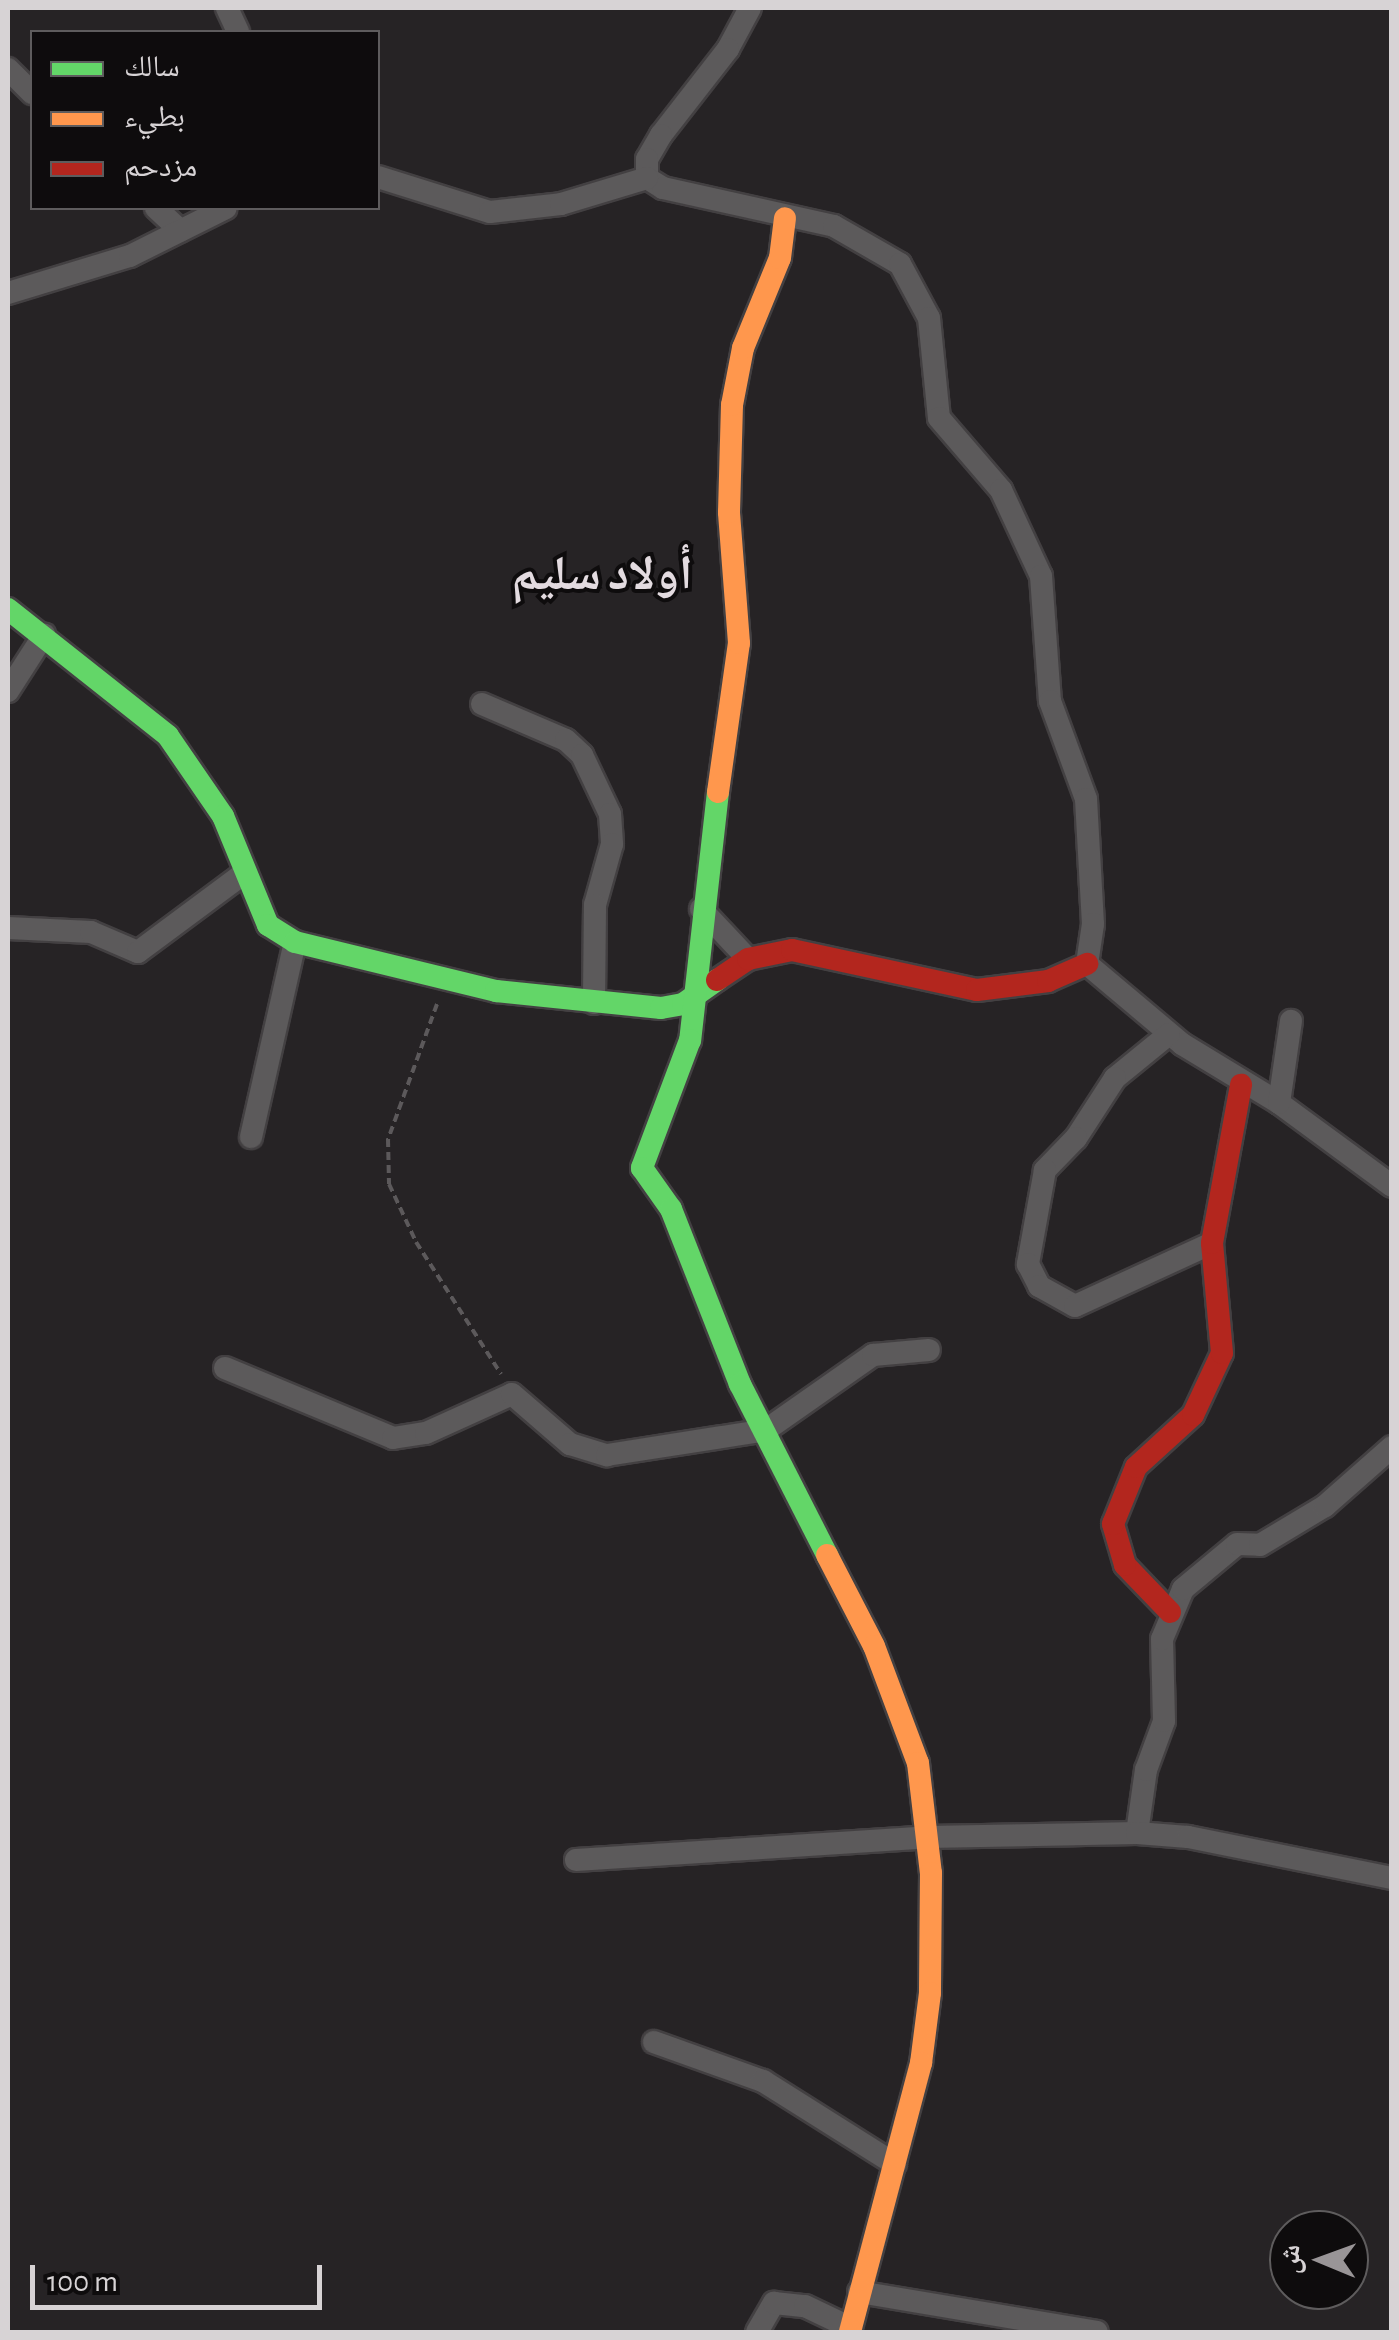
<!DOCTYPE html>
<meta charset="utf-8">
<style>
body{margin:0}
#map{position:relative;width:1399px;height:2340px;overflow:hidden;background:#262325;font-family:"Alegreya Sans","Noto Naskh Arabic",sans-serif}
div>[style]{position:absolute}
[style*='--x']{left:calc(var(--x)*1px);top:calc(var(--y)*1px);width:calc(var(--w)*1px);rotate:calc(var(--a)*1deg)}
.path>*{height:4px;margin-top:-2px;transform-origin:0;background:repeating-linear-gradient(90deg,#5c595b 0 8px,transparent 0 13px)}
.roads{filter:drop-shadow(2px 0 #434042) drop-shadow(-2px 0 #434042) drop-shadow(0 2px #434042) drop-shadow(0 -2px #434042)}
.street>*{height:22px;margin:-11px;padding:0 11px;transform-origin:11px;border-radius:11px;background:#5c5a5b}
.fast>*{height:22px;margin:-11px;padding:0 11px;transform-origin:11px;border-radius:11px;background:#63d668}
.slow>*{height:22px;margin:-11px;padding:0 11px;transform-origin:11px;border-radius:11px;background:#ff974d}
.jam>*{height:22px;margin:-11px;padding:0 11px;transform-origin:11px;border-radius:11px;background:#b3261e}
span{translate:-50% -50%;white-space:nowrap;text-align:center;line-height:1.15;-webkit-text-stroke:8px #0e0c0d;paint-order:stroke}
.district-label{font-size:48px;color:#e3dbe0;font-weight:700}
.frame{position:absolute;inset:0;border:10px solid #d7d3d5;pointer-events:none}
.legend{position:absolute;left:30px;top:30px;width:350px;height:180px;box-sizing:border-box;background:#0e0c0d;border:2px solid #5e5c5d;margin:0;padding:12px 18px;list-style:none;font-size:30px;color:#d7d3d5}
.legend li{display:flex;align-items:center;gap:20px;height:50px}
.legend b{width:50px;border:2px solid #5e5c5d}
.north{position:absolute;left:1269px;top:2210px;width:100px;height:100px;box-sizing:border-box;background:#0e0c0d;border:2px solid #5e5c5d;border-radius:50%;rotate:271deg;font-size:28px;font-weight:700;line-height:40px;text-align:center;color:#d7d3d5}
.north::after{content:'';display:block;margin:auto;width:35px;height:45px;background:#999597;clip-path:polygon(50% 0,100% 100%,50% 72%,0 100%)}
.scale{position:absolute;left:30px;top:2265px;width:292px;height:45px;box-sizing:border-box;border:5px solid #d7d3d5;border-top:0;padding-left:12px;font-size:30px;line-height:35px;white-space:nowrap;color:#d7d3d5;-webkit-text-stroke:8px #0e0c0d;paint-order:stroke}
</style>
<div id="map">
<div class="path">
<div style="--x:437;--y:1004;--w:144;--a:109.9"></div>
<div style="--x:388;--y:1139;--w:45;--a:88.7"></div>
<div style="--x:389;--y:1184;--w:64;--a:65"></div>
<div style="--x:416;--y:1242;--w:157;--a:57.2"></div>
</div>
<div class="roads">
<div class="street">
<div style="--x:227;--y:8;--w:26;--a:65"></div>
<div style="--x:750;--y:8;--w:47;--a:118.2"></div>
<div style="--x:728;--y:49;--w:109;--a:127.9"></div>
<div style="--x:661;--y:135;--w:28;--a:120"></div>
<div style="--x:647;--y:159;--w:19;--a:90"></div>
<div style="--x:647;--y:178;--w:19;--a:32"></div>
<div style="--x:663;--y:188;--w:175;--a:12.5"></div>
<div style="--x:834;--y:226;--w:76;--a:29.9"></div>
<div style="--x:900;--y:264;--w:61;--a:61.8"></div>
<div style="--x:929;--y:318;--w:100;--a:84.3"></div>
<div style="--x:939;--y:418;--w:95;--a:49.3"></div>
<div style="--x:1001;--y:490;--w:95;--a:65.1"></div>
<div style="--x:1041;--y:576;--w:125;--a:85.9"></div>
<div style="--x:1050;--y:701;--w:104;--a:69.8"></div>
<div style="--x:1086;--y:799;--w:125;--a:86.8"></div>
<div style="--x:1093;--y:924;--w:40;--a:98.5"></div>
<div style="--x:1087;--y:964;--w:124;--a:40.1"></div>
<div style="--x:1182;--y:1044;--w:114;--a:31.3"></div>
<div style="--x:1279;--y:1103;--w:140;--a:36.3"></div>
<div style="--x:8;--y:69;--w:34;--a:45"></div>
<div style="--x:378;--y:177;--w:117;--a:17.4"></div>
<div style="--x:490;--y:212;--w:71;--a:-6.4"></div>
<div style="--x:561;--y:204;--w:90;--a:-16.8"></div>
<div style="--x:156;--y:208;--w:33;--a:43"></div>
<div style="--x:8;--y:293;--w:127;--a:-16.9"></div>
<div style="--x:130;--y:256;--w:107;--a:-26.6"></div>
<div style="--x:8;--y:691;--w:67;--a:-57.3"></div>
<div style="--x:482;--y:704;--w:91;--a:23.2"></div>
<div style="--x:566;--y:740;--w:22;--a:43"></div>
<div style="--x:582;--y:755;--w:65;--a:64.6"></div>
<div style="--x:610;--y:814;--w:30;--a:86"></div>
<div style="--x:612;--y:844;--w:63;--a:105.6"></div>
<div style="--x:595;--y:905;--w:98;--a:90.6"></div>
<div style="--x:701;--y:909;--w:69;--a:46.8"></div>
<div style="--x:8;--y:928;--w:83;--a:2.8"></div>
<div style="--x:91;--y:932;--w:51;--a:23.1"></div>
<div style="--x:138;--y:952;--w:131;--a:-36.6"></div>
<div style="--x:1169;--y:1034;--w:70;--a:140.8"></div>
<div style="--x:1115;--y:1078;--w:72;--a:123"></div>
<div style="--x:1076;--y:1138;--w:45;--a:134.1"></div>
<div style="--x:1045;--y:1170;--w:96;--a:100.3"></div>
<div style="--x:1028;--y:1264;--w:25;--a:63"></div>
<div style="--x:1039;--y:1286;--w:41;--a:29.1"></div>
<div style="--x:1075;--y:1306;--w:151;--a:-24.7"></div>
<div style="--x:1279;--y:1103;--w:83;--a:-81.7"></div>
<div style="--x:251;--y:1137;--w:200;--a:-77.3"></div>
<div style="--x:225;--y:1368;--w:182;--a:22.6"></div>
<div style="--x:393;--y:1438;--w:33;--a:-9"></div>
<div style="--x:426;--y:1433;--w:94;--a:-24.4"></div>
<div style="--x:512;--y:1394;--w:77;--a:40.8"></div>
<div style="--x:570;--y:1444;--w:39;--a:17"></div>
<div style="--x:607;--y:1455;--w:161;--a:-8.9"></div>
<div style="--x:766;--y:1430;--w:131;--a:-35"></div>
<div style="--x:873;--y:1355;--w:56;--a:-5.1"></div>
<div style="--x:1137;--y:1833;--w:64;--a:-81.9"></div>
<div style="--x:1146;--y:1770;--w:52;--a:-69.8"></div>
<div style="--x:1164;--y:1721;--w:82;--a:-91.4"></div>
<div style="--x:1162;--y:1639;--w:54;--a:-67.2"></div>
<div style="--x:1183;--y:1589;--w:70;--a:-39.8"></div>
<div style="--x:1237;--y:1544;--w:23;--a:2"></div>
<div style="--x:1260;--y:1545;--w:76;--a:-31"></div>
<div style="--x:1325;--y:1506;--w:89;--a:-41.4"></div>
<div style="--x:576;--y:1860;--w:353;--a:-3.7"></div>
<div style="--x:928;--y:1837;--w:209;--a:-1.1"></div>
<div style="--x:1137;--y:1833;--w:51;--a:4.5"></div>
<div style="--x:1188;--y:1837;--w:208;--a:11.4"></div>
<div style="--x:654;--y:2042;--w:116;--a:19.7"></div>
<div style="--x:763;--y:2081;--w:156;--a:32.2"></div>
<div style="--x:859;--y:2292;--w:241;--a:9.5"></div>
<div style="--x:757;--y:2332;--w:34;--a:-60"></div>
<div style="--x:774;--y:2303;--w:31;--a:6"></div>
<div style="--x:805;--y:2306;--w:51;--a:25.6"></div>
</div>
<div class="fast">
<div style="--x:8;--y:609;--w:204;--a:38.4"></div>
<div style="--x:168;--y:736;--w:97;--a:55.5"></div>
<div style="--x:223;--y:816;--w:118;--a:67.6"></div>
<div style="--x:268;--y:925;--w:32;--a:32"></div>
<div style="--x:295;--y:942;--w:207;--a:13.7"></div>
<div style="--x:496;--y:991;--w:166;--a:5.9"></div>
<div style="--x:661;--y:1008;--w:22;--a:-10"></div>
<div style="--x:683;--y:1004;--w:42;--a:-35.2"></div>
<div style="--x:718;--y:792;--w:250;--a:96.4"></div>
<div style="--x:690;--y:1040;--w:137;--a:110.6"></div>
<div style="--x:642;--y:1168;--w:50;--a:54.7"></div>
<div style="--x:671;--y:1209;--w:188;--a:68.5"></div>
<div style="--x:740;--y:1384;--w:192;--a:63"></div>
</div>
<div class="slow">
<div style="--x:718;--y:792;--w:150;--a:-82"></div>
<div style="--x:739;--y:643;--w:131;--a:-94.4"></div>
<div style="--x:729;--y:512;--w:107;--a:-88.4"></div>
<div style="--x:732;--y:405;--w:58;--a:-79.1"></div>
<div style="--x:743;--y:348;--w:97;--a:-67.7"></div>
<div style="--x:780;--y:258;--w:40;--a:-82.9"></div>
<div style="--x:827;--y:1555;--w:102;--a:62.7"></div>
<div style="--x:874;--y:1646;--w:125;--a:69.4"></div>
<div style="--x:918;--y:1763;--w:111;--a:83.3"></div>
<div style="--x:931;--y:1873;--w:120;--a:90.5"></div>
<div style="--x:930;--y:1993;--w:71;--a:97.3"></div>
<div style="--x:921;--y:2063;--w:278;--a:104.8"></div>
</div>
<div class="jam">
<div style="--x:717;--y:980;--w:37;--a:-34"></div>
<div style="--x:748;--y:959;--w:45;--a:-11.6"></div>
<div style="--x:792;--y:950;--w:189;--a:12.2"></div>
<div style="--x:977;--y:990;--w:72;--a:-7.2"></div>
<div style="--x:1048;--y:981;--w:43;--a:-23.6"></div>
<div style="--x:1170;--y:1612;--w:65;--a:-133.8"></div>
<div style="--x:1125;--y:1565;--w:43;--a:-106.3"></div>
<div style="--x:1113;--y:1524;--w:61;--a:-68"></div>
<div style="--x:1136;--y:1467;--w:77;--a:-42.4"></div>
<div style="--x:1193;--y:1415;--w:68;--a:-64.9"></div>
<div style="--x:1222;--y:1353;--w:110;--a:-95.2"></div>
<div style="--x:1212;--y:1243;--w:161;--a:-79.6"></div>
</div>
</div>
<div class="district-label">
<span style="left:602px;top:576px">أولاد سليم</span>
</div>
<div class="frame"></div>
<ul class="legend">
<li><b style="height:12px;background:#63d668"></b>سالك</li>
<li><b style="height:12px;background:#ff974d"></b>بطيء</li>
<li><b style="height:12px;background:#b3261e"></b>مزدحم</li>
</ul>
<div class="north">ش</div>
<div class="scale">100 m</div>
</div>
